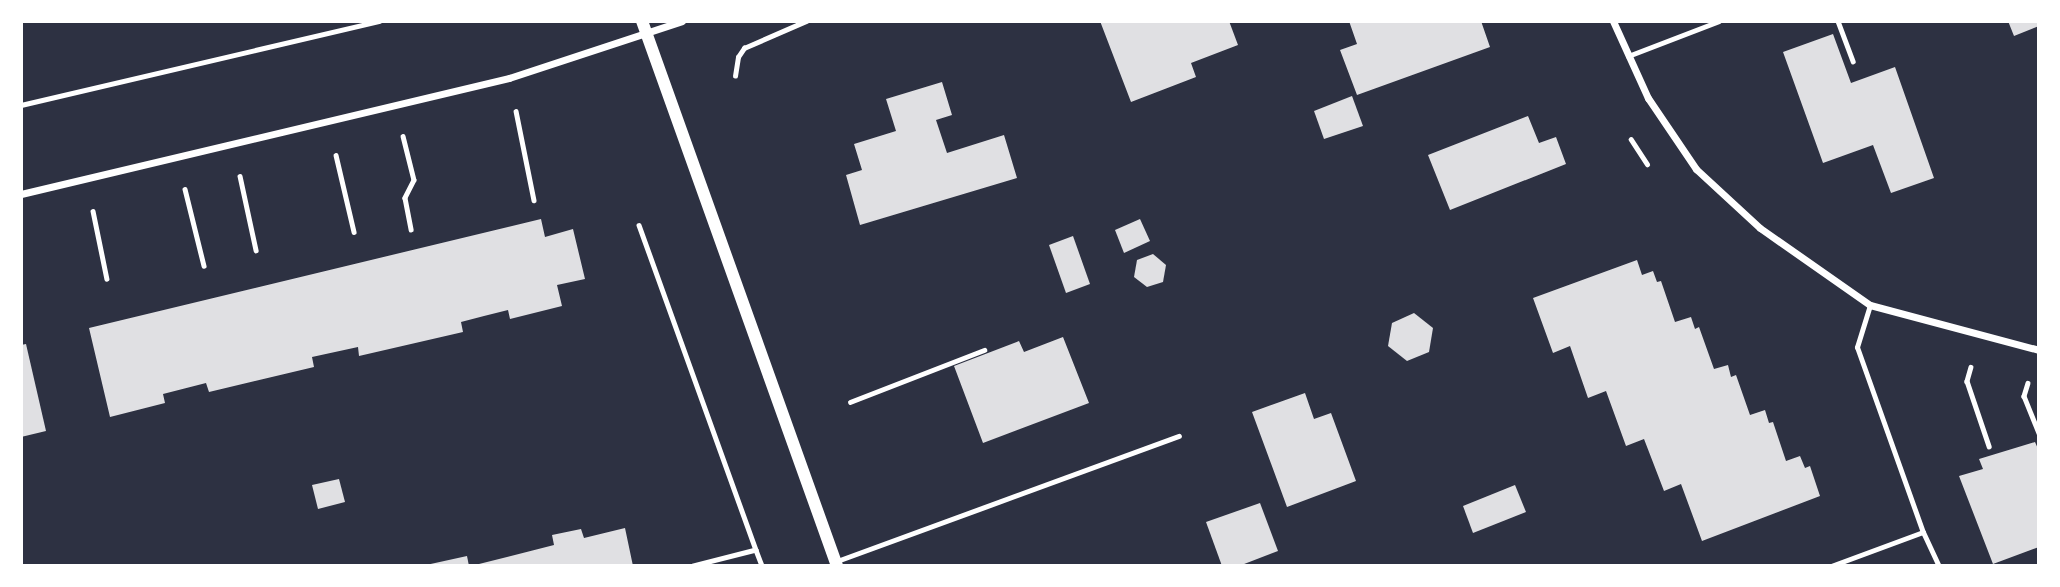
<!DOCTYPE html>
<style>
body{margin:0}
#map{position:relative;width:2060px;height:587px;overflow:hidden;background:#2d3142;font-family:"Fira Sans",sans-serif}
div>[style]{position:absolute}
[style*='--x']{left:calc(var(--x)*1px);top:calc(var(--y)*1px);width:calc(var(--w)*1px);rotate:calc(var(--a)*1deg)}
.building>*{inset:0;background:#e0e0e3}
.path>*{height:4.5px;margin:-2.25px;padding:0 2.25px;transform-origin:2.25px;border-radius:2.25px;background:#fff}
.service>*{height:5px;margin:-2.5px;padding:0 2.5px;transform-origin:2.5px;border-radius:2.5px;background:#fff}
.minor>*{height:7px;margin:-3.5px;padding:0 3.5px;transform-origin:3.5px;border-radius:3.5px;background:#fff}
.tertiary>*{height:12px;margin:-6px;padding:0 6px;transform-origin:6px;border-radius:6px;background:#fff}
span{translate:-50% -50%;white-space:nowrap;text-align:center;line-height:1.15;-webkit-text-stroke:7px #fff;paint-order:stroke}
.frame{position:absolute;inset:0;border:23px solid #fff;pointer-events:none}
</style>
<div id="map">
<div class="building">
<div style="clip-path:polygon(1100px 21px,1229px 21px,1238px 45px,1191px 63px,1196px 77px,1131px 102px)"></div>
<div style="clip-path:polygon(1349px 21px,1481px 21px,1490px 47px,1357px 95px,1340px 50px,1357px 44px)"></div>
<div style="clip-path:polygon(2008px 21px,2039px 21px,2039px 26px,2014px 36px)"></div>
<div style="clip-path:polygon(1833px 34px,1851px 83px,1895px 67px,1934px 178px,1891px 193px,1873px 145px,1823px 163px,1783px 52px)"></div>
<div style="clip-path:polygon(942px 82px,952px 115px,936px 120px,947px 153px,1004px 135px,1017px 178px,860px 225px,846px 175px,862px 170px,854px 144px,896px 131px,886px 99px)"></div>
<div style="clip-path:polygon(1352px 96px,1363px 126px,1324px 139px,1314px 111px)"></div>
<div style="clip-path:polygon(1528px 116px,1539px 143px,1556px 137px,1566px 164px,1450px 210px,1428px 155px)"></div>
<div style="clip-path:polygon(541px 219px,545px 237px,573px 229px,585px 279px,557px 285px,562px 306px,510px 319px,508px 310px,484px 316px,461px 322px,463px 332px,359px 356px,358px 347px,312px 357px,314px 367px,209px 392px,206px 383px,163px 394px,165px 403px,110px 417px,89px 328px)"></div>
<div style="clip-path:polygon(1140px 219px,1150px 241px,1124px 253px,1115px 230px)"></div>
<div style="clip-path:polygon(1073px 236px,1090px 284px,1066px 293px,1049px 245px)"></div>
<div style="clip-path:polygon(1153px 254px,1166px 265px,1163px 282px,1147px 287px,1134px 277px,1137px 260px)"></div>
<div style="clip-path:polygon(1637px 260px,1642px 275px,1653px 271px,1657px 282px,1661px 281px,1675px 322px,1691px 317px,1695px 329px,1699px 327px,1714px 369px,1728px 365px,1731px 377px,1736px 375px,1750px 415px,1765px 410px,1769px 423px,1773px 422px,1786px 461px,1800px 456px,1805px 468px,1810px 466px,1820px 496px,1702px 541px,1681px 484px,1664px 491px,1644px 439px,1626px 446px,1606px 391px,1588px 398px,1570px 346px,1553px 353px,1533px 298px)"></div>
<div style="clip-path:polygon(1414px 313px,1433px 328px,1429px 352px,1407px 361px,1388px 346px,1392px 323px)"></div>
<div style="clip-path:polygon(1063px 337px,1089px 403px,983px 443px,954px 366px,1019px 341px,1024px 352px)"></div>
<div style="clip-path:polygon(26px 344px,46px 431px,21px 437px,21px 345px)"></div>
<div style="clip-path:polygon(1305px 393px,1314px 419px,1331px 413px,1356px 481px,1287px 507px,1252px 412px)"></div>
<div style="clip-path:polygon(2035px 442px,2039px 451px,2039px 547px,1993px 564px,1959px 476px,1983px 469px,1979px 459px)"></div>
<div style="clip-path:polygon(339px 479px,345px 502px,318px 509px,312px 485px)"></div>
<div style="clip-path:polygon(1515px 485px,1526px 512px,1473px 533px,1463px 506px)"></div>
<div style="clip-path:polygon(1260px 503px,1278px 551px,1239px 566px,1222px 566px,1206px 522px)"></div>
<div style="clip-path:polygon(625px 528px,633px 566px,471px 566px,554px 545px,552px 535px,581px 529px,584px 538px)"></div>
<div style="clip-path:polygon(467px 556px,469px 566px,426px 566px,426px 565px)"></div>
</div>
<div class="path">
<div style="--x:1838;--y:21;--w:43;--a:69.4"></div>
<div style="--x:735;--y:76;--w:19;--a:-81"></div>
<div style="--x:738;--y:57;--w:11;--a:-56"></div>
<div style="--x:744;--y:48;--w:68;--a:-23.5"></div>
<div style="--x:21;--y:105;--w:368;--a:-13.2"></div>
<div style="--x:516;--y:111;--w:91;--a:78.6"></div>
<div style="--x:403;--y:136;--w:45;--a:76"></div>
<div style="--x:414;--y:180;--w:20;--a:117"></div>
<div style="--x:405;--y:198;--w:32;--a:79"></div>
<div style="--x:1631;--y:139;--w:30;--a:57"></div>
<div style="--x:336;--y:155;--w:79;--a:76.8"></div>
<div style="--x:240;--y:176;--w:76;--a:77.8"></div>
<div style="--x:185;--y:189;--w:79;--a:76.1"></div>
<div style="--x:93;--y:211;--w:69;--a:78.4"></div>
<div style="--x:639;--y:225;--w:345;--a:70.2"></div>
<div style="--x:756;--y:550;--w:65;--a:165.7"></div>
<div style="--x:1971;--y:367;--w:15;--a:106"></div>
<div style="--x:1967;--y:381;--w:69;--a:71.3"></div>
<div style="--x:2028;--y:383;--w:14;--a:107"></div>
<div style="--x:2024;--y:396;--w:40;--a:68"></div>
<div style="--x:850;--y:402;--w:144;--a:-21.2"></div>
<div style="--x:756;--y:550;--w:17;--a:69"></div>
</div>
<div class="service">
<div style="--x:1628;--y:56;--w:97;--a:-21"></div>
<div style="--x:1870;--y:305;--w:44;--a:107.2"></div>
<div style="--x:1857;--y:347;--w:196;--a:70.4"></div>
<div style="--x:1923;--y:532;--w:38;--a:65"></div>
<div style="--x:837;--y:561;--w:364;--a:-20.1"></div>
<div style="--x:1831;--y:566;--w:98;--a:-20.3"></div>
</div>
<div class="minor">
<div style="--x:1613;--y:21;--w:85;--a:65.6"></div>
<div style="--x:1648;--y:98;--w:86;--a:55.9"></div>
<div style="--x:1696;--y:169;--w:87;--a:42.7"></div>
<div style="--x:1760;--y:228;--w:134;--a:35"></div>
<div style="--x:1870;--y:305;--w:175;--a:14.9"></div>
<div style="--x:21;--y:194;--w:502;--a:-13.37"></div>
<div style="--x:509;--y:78;--w:182;--a:-18.2"></div>
</div>
<div class="tertiary">
<div style="--x:642;--y:21;--w:579;--a:70.31"></div>
</div>
<div class="frame"></div>
</div>
